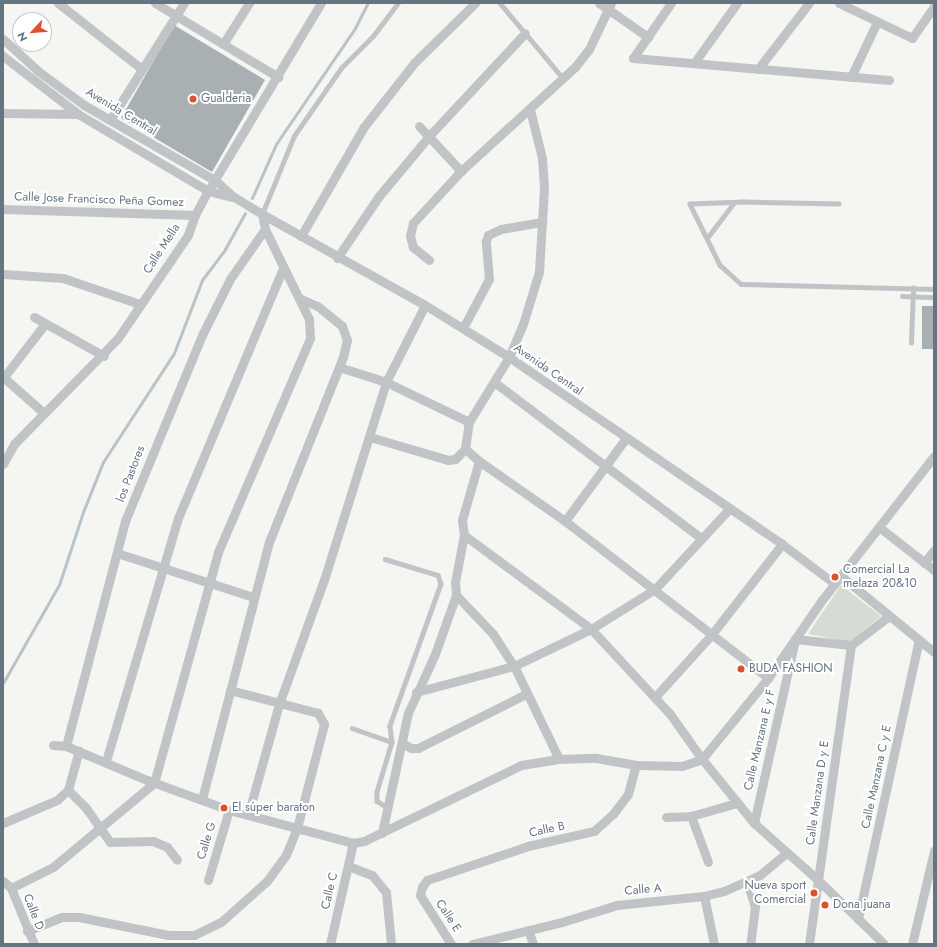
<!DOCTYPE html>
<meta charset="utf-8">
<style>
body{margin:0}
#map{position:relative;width:937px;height:947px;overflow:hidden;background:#f5f5f2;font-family:Jost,sans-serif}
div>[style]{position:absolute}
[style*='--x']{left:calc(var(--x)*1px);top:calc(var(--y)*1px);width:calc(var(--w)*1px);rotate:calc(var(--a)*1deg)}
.green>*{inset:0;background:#d6dcd3}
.stream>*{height:3px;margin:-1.5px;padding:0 1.5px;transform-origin:1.5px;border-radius:1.5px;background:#b8c4c8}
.building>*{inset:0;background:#a8b0b4}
.service>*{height:4.5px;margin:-2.25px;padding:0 2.25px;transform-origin:2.25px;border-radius:2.25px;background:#c0c4c7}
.minor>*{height:9px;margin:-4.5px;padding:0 4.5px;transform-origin:4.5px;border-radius:4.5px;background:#c0c4c7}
.dots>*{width:11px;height:11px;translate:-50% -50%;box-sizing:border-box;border:2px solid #fff;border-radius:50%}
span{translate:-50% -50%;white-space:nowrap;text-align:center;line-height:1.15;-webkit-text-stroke:4px #fff;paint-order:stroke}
.poi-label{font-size:12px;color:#657582}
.left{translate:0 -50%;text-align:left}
.right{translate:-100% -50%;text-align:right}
.street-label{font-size:12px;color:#657582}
.frame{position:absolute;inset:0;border:4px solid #657582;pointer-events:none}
.north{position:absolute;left:12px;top:12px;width:40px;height:40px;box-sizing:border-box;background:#fff;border:1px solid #c1c8cd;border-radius:50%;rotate:244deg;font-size:11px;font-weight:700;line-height:16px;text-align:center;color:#657582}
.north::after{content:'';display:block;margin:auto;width:14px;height:18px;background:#dc522b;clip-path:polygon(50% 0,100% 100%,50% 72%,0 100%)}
</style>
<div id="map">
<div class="green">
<div style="clip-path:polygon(841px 585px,881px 616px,849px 642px,808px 634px)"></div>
</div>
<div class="stream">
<div style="--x:252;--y:198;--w:59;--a:-66"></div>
<div style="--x:276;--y:144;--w:140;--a:-55.7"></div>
<div style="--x:355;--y:28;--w:28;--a:-63"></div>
<div style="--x:3;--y:683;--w:113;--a:-60.3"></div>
<div style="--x:59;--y:585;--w:77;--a:-71.8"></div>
<div style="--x:83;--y:512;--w:54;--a:-68.2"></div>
<div style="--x:103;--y:462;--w:130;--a:-56.9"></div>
<div style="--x:174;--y:353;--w:78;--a:-69"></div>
<div style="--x:202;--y:280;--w:39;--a:-53"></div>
<div style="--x:225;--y:249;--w:41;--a:-60.9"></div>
</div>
<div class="building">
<div style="clip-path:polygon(174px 25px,265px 80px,212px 172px,121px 118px)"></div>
<div style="clip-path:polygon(922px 306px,934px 306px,934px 349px,922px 349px)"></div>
</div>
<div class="service">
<div style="--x:500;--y:3;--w:98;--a:50"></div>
<div style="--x:839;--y:204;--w:95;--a:-178.8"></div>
<div style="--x:744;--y:202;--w:54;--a:177.9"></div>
<div style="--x:690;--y:204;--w:68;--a:63.8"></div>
<div style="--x:720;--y:265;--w:28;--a:42"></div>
<div style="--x:741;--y:284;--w:193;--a:1.5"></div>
<div style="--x:262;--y:214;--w:84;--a:-67.7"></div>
<div style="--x:294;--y:136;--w:83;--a:-55.3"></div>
<div style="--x:341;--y:68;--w:45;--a:-45"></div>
<div style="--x:373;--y:36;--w:41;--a:-52.9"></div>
<div style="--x:707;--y:238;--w:43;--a:-52.6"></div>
<div style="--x:902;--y:296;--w:32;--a:2"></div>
<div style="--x:911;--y:343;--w:55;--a:-87.9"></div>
<div style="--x:385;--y:559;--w:55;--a:16.8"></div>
<div style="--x:438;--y:575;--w:9;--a:72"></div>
<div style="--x:441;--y:584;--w:151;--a:109.8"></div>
<div style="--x:390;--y:726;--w:16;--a:83"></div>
<div style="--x:392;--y:742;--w:52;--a:106.7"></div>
<div style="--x:377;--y:792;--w:9;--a:90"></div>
<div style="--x:377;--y:801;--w:13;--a:32"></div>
<div style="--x:352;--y:728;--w:42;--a:19.3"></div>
</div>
<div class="minor">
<div style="--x:58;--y:3;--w:107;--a:38.2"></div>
<div style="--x:155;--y:3;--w:144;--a:31"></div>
<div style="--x:599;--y:3;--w:60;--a:34.8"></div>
<div style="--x:671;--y:3;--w:67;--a:124.6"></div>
<div style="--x:633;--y:58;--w:257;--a:4.9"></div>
<div style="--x:839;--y:3;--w:81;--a:25.6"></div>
<div style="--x:912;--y:38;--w:38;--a:-55"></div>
<div style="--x:3;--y:39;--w:47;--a:42.4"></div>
<div style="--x:38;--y:71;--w:57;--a:36.5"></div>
<div style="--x:84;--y:105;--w:152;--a:29.9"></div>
<div style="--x:216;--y:181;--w:24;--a:42"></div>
<div style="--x:234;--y:197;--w:33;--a:31"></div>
<div style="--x:262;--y:214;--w:187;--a:29.2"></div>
<div style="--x:425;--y:305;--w:99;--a:31.8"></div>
<div style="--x:509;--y:357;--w:331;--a:34.4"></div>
<div style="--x:782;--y:544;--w:66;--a:37"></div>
<div style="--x:223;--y:44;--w:49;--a:-57.6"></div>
<div style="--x:3;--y:56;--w:95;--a:37.7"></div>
<div style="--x:78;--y:114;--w:151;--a:30.6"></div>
<div style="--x:208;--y:191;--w:25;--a:14"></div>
<div style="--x:694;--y:63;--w:74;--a:-54.4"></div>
<div style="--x:758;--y:69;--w:83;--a:-52.3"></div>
<div style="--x:851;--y:77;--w:61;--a:-64.7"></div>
<div style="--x:3;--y:113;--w:75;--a:0.8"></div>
<div style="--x:110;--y:120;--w:138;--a:-57.7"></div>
<div style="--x:419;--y:126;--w:62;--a:47"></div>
<div style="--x:3;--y:209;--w:192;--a:1.8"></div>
<div style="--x:301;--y:236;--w:125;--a:-60.1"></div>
<div style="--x:363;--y:128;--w:83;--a:-51.9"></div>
<div style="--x:414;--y:63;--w:86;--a:-44.5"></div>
<div style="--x:337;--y:258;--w:75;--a:-55.9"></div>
<div style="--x:379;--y:196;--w:80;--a:-50.1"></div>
<div style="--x:430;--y:135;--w:139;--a:-47"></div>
<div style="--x:429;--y:260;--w:21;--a:-141"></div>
<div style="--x:413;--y:247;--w:11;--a:-105"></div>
<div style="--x:410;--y:236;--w:13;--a:-77"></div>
<div style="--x:413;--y:223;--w:71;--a:-47.3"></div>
<div style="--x:461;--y:171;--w:154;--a:-42.4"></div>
<div style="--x:575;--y:67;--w:23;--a:-52"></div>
<div style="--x:589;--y:49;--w:51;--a:-64.4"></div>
<div style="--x:3;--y:274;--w:60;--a:3.8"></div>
<div style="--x:63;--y:278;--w:81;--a:18.7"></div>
<div style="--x:34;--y:317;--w:80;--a:29.1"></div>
<div style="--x:463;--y:328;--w:55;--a:-62"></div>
<div style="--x:489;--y:279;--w:38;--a:-95"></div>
<div style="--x:486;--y:241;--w:6;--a:-72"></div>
<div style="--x:488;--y:235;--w:14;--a:-25"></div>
<div style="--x:501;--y:229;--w:42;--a:-9.7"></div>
<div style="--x:339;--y:367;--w:49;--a:17.7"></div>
<div style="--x:386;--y:382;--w:92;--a:25.7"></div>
<div style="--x:3;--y:377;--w:55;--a:41.3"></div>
<div style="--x:4;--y:377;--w:66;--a:-52.4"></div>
<div style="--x:494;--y:382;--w:259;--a:37"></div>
<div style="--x:370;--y:437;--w:81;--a:16.4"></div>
<div style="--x:448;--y:460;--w:7;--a:-8"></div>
<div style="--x:455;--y:459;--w:14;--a:-45"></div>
<div style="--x:479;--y:461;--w:105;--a:34.9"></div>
<div style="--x:565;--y:521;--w:257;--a:37.7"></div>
<div style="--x:3;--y:464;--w:23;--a:-61"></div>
<div style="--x:14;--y:444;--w:148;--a:-45.5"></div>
<div style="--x:118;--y:338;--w:125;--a:-55.8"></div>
<div style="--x:188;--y:235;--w:21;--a:-71"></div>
<div style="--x:195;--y:215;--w:27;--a:-62"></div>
<div style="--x:208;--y:191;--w:219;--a:-59"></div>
<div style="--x:565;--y:521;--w:103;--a:-53.7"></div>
<div style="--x:879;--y:527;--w:70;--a:38"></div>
<div style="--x:464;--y:535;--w:158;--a:36.5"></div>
<div style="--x:591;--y:629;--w:116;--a:47.1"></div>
<div style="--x:670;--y:714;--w:55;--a:54.6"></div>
<div style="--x:702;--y:759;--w:82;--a:50.9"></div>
<div style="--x:754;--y:823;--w:84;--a:41.6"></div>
<div style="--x:817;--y:879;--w:93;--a:44.1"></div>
<div style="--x:117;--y:553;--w:143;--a:17.9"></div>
<div style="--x:924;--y:563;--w:16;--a:-52"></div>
<div style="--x:841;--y:576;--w:120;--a:39.3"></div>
<div style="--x:456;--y:595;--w:54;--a:46.5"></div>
<div style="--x:493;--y:634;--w:38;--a:57"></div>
<div style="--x:514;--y:666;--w:103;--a:64.2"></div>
<div style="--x:416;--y:692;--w:101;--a:-14.9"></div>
<div style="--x:514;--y:666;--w:85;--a:-25.7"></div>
<div style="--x:591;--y:629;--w:75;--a:-32"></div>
<div style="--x:655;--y:589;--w:110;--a:-47.2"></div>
<div style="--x:656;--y:696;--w:84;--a:-47.9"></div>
<div style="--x:712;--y:634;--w:114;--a:-52.1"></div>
<div style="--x:402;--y:743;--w:10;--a:29"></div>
<div style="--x:411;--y:748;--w:7;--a:0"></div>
<div style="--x:418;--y:748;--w:121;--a:-26.6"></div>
<div style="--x:53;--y:745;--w:13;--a:4"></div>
<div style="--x:66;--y:746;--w:88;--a:22.8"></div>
<div style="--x:147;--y:780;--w:87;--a:20.1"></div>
<div style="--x:229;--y:810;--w:128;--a:14.9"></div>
<div style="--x:353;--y:843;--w:11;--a:-10"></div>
<div style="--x:364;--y:841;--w:174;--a:-25.8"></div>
<div style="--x:521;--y:765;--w:38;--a:-9"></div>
<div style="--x:559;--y:759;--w:37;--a:-2"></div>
<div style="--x:596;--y:758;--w:41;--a:9.9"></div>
<div style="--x:636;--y:765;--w:46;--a:1.2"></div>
<div style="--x:682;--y:766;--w:21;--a:-19"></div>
<div style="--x:702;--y:759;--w:104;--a:-50.8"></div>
<div style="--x:768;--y:678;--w:95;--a:-55.3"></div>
<div style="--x:822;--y:600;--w:182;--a:-52.1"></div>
<div style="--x:66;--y:746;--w:233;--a:-75.3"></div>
<div style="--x:125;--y:521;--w:201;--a:-67.5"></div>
<div style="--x:202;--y:335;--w:63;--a:-63.4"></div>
<div style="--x:230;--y:279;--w:61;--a:-55"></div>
<div style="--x:106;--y:761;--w:253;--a:-73.5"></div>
<div style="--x:178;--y:518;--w:271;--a:-67.2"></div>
<div style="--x:68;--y:790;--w:25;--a:45"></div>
<div style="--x:86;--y:808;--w:42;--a:54.8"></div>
<div style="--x:110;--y:842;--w:43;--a:-1.3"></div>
<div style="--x:153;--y:841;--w:15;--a:23"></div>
<div style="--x:167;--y:847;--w:16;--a:52"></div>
<div style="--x:202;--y:799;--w:266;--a:-75.4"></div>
<div style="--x:269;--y:542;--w:199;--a:-68.2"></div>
<div style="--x:343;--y:357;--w:17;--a:-77"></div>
<div style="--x:347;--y:340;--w:15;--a:-110"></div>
<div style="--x:342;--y:326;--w:32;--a:-141"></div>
<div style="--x:317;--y:306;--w:17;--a:-156"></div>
<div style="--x:248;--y:815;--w:115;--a:-74.4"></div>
<div style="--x:279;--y:704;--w:132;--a:-70.1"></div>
<div style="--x:324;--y:580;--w:207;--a:-72.6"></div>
<div style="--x:386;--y:382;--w:86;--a:-63.1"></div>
<div style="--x:691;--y:816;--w:49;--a:69.7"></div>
<div style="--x:666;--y:817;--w:25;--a:-2"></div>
<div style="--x:691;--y:816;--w:48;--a:-15.8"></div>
<div style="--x:3;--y:823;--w:59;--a:-23.1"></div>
<div style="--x:57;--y:800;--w:15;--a:-42"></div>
<div style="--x:68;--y:790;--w:41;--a:-74.6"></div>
<div style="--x:754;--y:823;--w:189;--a:-77.4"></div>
<div style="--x:795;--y:639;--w:56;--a:6.1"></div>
<div style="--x:851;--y:645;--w:48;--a:-37.3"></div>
<div style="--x:382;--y:833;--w:123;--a:-77.8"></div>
<div style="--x:408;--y:713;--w:65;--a:-65.4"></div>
<div style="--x:435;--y:654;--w:63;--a:-70.4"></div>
<div style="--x:456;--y:595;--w:13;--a:-94"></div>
<div style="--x:455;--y:582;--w:48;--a:-79.2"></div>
<div style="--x:464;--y:535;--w:15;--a:-98"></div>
<div style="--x:462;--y:520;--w:61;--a:-73.9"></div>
<div style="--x:479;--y:461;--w:18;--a:-139"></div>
<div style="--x:465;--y:449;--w:27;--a:-82"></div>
<div style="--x:469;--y:422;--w:76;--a:-58.4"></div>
<div style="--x:509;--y:357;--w:36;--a:-67"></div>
<div style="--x:523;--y:324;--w:54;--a:-72.9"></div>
<div style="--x:539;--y:272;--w:85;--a:-86.6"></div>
<div style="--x:544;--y:187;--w:29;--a:-94"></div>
<div style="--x:542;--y:158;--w:49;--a:-104"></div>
<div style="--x:348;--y:866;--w:26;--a:21"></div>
<div style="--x:372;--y:875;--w:22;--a:51"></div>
<div style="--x:386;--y:892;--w:52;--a:84.5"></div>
<div style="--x:208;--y:880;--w:73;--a:-73.3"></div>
<div style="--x:3;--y:881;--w:11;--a:41"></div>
<div style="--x:11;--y:888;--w:61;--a:67.7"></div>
<div style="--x:747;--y:882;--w:25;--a:72"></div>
<div style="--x:755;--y:906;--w:38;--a:97"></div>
<div style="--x:11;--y:888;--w:47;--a:-26.6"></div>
<div style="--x:53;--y:867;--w:131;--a:-39.7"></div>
<div style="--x:154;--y:783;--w:240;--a:-74.5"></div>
<div style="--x:218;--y:552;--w:233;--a:-66.7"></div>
<div style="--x:310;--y:338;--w:19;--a:-93"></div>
<div style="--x:309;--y:319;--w:100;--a:-116.1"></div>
<div style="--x:265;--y:229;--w:15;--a:-101"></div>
<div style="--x:704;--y:896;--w:49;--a:78.2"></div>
<div style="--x:858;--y:919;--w:286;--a:-77.7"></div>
<div style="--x:528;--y:930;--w:15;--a:70"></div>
<div style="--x:27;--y:931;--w:38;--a:-22"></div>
<div style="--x:62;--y:917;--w:17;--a:0"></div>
<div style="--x:79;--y:917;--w:91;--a:11.4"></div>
<div style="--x:168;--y:935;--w:26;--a:0"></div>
<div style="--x:194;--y:935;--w:30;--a:-26"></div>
<div style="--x:221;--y:922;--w:62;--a:-41.7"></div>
<div style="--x:267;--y:881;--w:32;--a:-54"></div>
<div style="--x:286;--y:855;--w:29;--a:-68"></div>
<div style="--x:297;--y:828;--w:107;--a:-75.4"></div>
<div style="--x:324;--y:724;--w:13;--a:-119"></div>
<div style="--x:318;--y:713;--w:91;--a:-165.4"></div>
<div style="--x:330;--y:944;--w:104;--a:-77.2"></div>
<div style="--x:451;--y:944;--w:58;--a:-122.3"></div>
<div style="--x:420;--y:895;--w:8;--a:-76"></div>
<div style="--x:422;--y:887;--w:9;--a:-54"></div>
<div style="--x:427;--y:880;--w:107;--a:-18.6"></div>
<div style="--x:528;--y:846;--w:68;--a:-12.8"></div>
<div style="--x:594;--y:831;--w:25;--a:-42"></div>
<div style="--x:613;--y:814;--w:25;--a:-53"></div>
<div style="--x:628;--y:794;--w:30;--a:-75"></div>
<div style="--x:472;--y:944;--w:93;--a:-13.7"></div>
<div style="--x:562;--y:922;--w:58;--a:-17.2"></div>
<div style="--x:617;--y:905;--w:87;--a:-5.9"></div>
<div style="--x:704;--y:896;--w:21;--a:-14"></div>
<div style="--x:724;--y:891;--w:39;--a:-24"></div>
<div style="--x:760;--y:875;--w:34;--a:-40"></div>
<div style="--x:809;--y:944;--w:302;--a:-82"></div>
<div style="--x:912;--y:944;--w:96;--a:-76.7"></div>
</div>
<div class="dots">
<div style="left:193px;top:99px;background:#dc522b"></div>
<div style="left:835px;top:577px;background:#dc522b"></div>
<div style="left:741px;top:669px;background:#dc522b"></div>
<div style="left:224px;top:808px;background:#dc522b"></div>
<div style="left:814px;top:893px;background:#dc522b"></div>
<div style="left:825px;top:905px;background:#dc522b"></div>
</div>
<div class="poi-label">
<span class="left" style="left:201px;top:99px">Gualderia</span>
<span class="left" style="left:843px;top:577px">Comercial La<br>melaza 20&amp;10</span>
<span class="left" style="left:749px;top:669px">BUDA FASHION</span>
<span class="left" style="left:232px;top:808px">El súper baraton</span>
<span class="right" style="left:806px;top:893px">Nueva sport<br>Comercial</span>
<span class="left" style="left:833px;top:905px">Dona juana</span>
</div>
<div class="street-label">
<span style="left:121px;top:112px;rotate:31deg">Avenida Central</span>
<span style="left:99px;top:200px;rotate:2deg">Calle Jose Francisco Peña Gomez</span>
<span style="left:162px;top:249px;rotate:-57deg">Calle Mella</span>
<span style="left:548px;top:370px;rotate:35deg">Avenida Central</span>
<span style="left:131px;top:474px;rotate:-69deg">los Pastores</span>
<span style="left:760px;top:740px;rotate:-77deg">Calle Manzana E y F</span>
<span style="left:877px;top:777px;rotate:-78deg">Calle Manzana C y E</span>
<span style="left:818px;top:793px;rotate:-82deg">Calle Manzana D y E</span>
<span style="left:547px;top:830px;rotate:-12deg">Calle B</span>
<span style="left:207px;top:841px;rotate:-73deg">Calle G</span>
<span style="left:643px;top:890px;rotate:-5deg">Calle A</span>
<span style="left:330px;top:891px;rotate:-77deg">Calle C</span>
<span style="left:33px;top:912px;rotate:69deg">Calle D</span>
<span style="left:448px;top:916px;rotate:57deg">Calle E</span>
</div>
<div class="frame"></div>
<div class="north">N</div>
</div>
